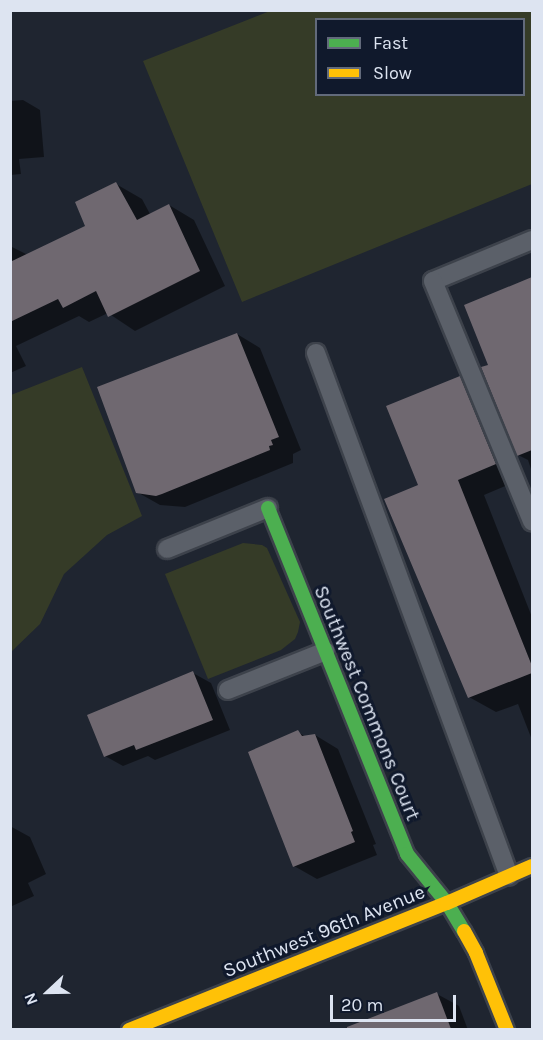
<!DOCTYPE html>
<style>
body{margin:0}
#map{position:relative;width:543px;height:1040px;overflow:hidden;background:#1f2530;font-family:Karla,sans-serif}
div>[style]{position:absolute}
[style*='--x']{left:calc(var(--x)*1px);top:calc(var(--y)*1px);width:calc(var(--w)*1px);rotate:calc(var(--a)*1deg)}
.green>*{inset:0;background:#353b27}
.shadow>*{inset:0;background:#0007}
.building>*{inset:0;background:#6f6870}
.roads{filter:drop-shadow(2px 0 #3d424b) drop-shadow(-2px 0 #3d424b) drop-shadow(0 2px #3d424b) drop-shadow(0 -2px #3d424b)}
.lane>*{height:18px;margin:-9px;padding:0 9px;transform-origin:9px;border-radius:9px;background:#5b6069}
.fast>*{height:14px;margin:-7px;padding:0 7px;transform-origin:7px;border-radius:7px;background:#4caf50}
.slow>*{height:14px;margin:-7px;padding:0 7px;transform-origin:7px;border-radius:7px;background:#ffc107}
span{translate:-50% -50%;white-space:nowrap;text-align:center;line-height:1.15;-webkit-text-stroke:6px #10192c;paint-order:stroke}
.street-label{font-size:20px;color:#dde4f1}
.frame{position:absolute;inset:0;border:12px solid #dde4f1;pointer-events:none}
.legend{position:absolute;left:315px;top:18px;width:210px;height:78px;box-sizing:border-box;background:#10192c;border:2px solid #626a7b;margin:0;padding:8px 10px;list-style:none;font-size:18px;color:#dde4f1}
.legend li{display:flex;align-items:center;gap:12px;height:30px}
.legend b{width:30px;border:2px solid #626a7b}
.north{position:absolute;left:18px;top:962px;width:60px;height:60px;-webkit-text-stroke:4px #10192c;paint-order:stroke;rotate:248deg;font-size:16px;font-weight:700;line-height:24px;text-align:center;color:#dde4f1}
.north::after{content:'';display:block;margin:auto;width:21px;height:27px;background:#dde4f1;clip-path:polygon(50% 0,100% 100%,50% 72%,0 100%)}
.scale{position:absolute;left:330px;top:995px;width:126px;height:27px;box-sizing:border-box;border:3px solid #dde4f1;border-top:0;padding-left:8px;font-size:18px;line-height:21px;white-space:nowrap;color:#dde4f1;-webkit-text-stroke:4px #10192c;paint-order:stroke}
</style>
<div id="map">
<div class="green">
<div style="clip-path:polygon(evenodd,270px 11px,532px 11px,532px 184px,242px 302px,143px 61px,270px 11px,316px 20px,524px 20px,524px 94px,316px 94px,316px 20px)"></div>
<div style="clip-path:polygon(82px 367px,142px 516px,107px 535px,64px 574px,40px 624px,11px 652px,11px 395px)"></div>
<div style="clip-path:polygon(243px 543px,262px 545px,267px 548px,300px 622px,298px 632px,295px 639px,281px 650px,208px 679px,165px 574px)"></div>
</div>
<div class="shadow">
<div style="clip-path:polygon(23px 100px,40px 110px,44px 157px,19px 159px,21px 174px,10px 175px,10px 101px)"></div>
<div style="clip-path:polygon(116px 184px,142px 199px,150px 214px,169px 205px,194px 220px,225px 286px,135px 331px,108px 313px,89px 322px,79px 316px,16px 346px,26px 366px,10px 373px,10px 246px,28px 255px,87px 227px)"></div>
<div style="clip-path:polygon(532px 279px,532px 472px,528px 460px,518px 455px,489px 365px,466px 306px)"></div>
<div style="clip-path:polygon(237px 334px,260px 348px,301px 450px,293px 454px,293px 463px,185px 507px,160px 505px,137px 492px)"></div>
<div style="clip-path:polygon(460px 377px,486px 393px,522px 479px,484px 495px,532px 617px,532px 740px,518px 704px,496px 712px,469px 697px,420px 486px)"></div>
<div style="clip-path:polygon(193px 673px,211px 683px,230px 730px,155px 760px,148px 756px,123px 766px,105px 756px)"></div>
<div style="clip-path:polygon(298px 732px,306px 737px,315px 735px,338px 749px,376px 844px,373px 845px,377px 855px,317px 879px,294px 866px)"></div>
<div style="clip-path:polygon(10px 826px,30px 837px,46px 874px,28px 883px,34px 896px,10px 907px)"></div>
<div style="clip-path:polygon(437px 994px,459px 1006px,468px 1030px,343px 1030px)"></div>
</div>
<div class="building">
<div style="clip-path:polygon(116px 182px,137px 220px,169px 204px,200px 271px,108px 317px,96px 291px,63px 308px,58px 299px,10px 322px,10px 262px,85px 226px,75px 202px)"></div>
<div style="clip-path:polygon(532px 277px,532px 450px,517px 456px,481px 367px,488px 365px,464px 305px)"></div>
<div style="clip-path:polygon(237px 333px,279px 437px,271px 440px,273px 445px,269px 446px,270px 450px,162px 494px,156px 496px,136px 493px,97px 387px)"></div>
<div style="clip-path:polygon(460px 376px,496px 464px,458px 480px,532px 666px,532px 673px,468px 698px,384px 499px,418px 485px,386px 406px)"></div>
<div style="clip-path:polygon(193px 671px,213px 720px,136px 750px,134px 745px,104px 757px,87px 715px)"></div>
<div style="clip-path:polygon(298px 730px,302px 736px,315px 734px,353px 831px,351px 832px,355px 842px,293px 867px,248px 752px)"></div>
<div style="clip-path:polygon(437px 992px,451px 1029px,347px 1029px,347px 1027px)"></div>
</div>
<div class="roads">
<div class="lane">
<div style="--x:532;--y:240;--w:107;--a:157.5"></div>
<div style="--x:433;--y:281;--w:260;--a:67.6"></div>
<div style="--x:316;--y:353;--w:557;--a:69.74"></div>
<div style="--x:167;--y:549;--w:109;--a:-22.1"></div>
<div style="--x:228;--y:690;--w:105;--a:-21.7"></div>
</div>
<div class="fast">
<div style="--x:268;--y:508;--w:373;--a:68.1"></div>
<div style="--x:407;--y:854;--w:63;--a:50.8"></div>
<div style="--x:447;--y:903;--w:33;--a:59"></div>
</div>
<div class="slow">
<div style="--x:464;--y:931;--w:25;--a:61"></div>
<div style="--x:476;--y:953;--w:83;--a:68.1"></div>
<div style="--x:129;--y:1030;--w:342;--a:-21.8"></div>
<div style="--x:447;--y:903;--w:93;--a:-23.5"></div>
</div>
</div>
<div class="street-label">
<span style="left:367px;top:703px;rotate:68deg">Southwest Commons Court</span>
<span style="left:324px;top:931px;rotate:-22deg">Southwest 96th Avenue</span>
</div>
<div class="frame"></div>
<ul class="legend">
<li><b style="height:8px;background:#4caf50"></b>Fast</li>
<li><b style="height:8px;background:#ffc107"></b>Slow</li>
</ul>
<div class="north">N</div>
<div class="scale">20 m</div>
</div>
